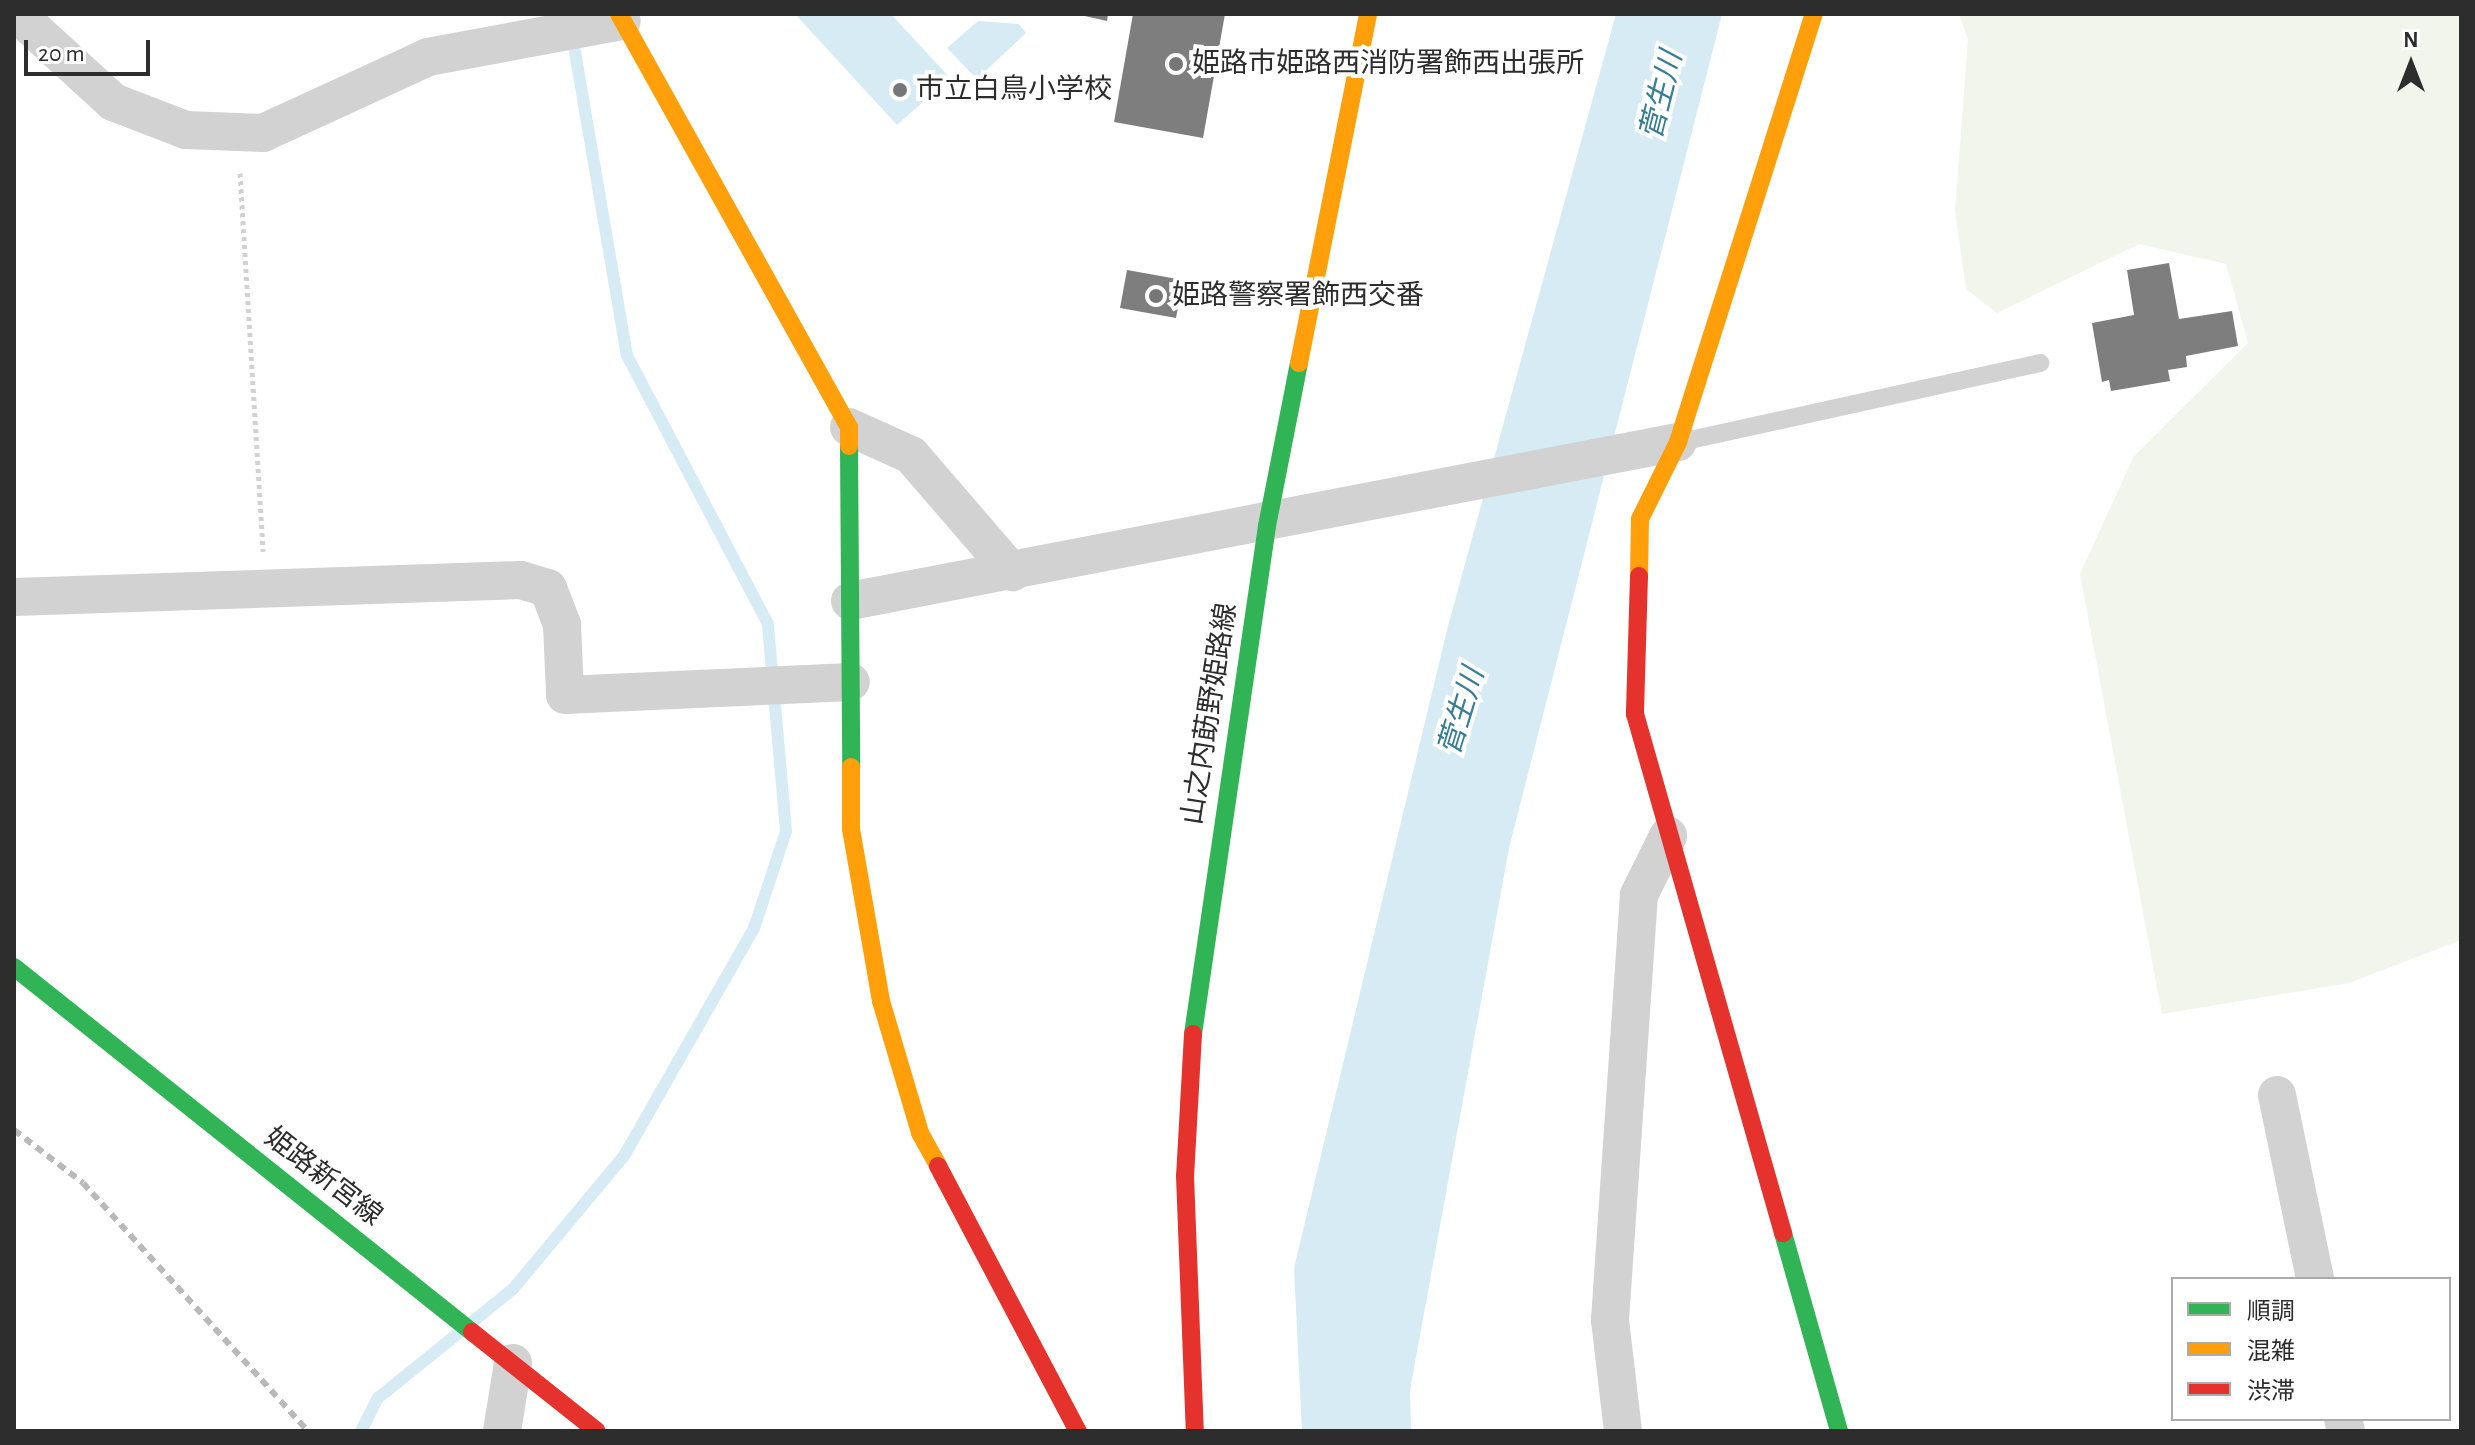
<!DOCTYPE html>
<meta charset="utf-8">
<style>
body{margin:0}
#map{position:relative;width:2475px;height:1445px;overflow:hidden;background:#fff;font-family:"Alegreya Sans","Noto Sans JP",sans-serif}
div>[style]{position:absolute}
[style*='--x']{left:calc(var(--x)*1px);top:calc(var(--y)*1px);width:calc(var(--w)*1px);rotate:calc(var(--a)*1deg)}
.green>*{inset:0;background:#f1f5eb}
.water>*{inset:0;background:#d6ebf3}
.stream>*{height:12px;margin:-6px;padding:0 6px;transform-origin:6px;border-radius:6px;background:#d6ebf3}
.building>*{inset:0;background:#7e7e7e}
.path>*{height:5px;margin-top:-2.5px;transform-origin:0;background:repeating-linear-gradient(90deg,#d2d2d2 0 4px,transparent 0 8px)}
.lane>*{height:18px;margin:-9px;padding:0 9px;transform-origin:9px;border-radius:9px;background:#d2d2d2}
.street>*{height:38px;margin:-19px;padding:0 19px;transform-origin:19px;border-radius:19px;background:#d2d2d2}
.fast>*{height:18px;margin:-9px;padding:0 9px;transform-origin:9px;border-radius:9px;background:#30b455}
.slow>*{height:18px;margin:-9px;padding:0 9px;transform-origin:9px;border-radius:9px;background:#ff9f0a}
.jam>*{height:18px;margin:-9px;padding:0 9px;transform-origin:9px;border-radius:9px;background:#e5322d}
.rail>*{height:6px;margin-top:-3px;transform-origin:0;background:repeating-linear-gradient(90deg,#b9b9b9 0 8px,transparent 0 14px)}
.dots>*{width:22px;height:22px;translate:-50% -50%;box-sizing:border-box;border:4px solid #fff;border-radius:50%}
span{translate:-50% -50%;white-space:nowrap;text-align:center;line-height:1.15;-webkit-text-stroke:8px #fff;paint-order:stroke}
.poi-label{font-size:28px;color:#2d2d2d}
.left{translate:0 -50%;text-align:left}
.street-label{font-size:28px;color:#2d2d2d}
.water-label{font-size:30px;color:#367d95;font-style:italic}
.frame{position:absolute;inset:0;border:16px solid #2d2d2d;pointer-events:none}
.legend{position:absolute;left:2171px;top:1277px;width:280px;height:144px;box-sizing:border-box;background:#fff;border:2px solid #ababab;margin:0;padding:10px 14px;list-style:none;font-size:24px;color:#2d2d2d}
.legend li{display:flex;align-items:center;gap:16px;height:40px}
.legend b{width:40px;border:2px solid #ababab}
.north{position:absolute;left:2371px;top:24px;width:80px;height:80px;-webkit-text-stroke:6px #fff;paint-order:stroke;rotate:0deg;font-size:22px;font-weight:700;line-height:32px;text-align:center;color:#2d2d2d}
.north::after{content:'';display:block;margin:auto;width:28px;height:36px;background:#2d2d2d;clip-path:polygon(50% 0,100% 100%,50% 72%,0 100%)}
.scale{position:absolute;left:24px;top:40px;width:126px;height:36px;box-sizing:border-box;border:4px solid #2d2d2d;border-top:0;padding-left:10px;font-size:24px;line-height:28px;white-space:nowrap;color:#2d2d2d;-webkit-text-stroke:6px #fff;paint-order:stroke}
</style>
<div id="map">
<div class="green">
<div style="clip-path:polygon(1959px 14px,2461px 14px,2461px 940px,2349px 983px,2162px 1014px,2080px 574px,2134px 456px,2248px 343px,2226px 264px,2139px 244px,1997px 313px,1966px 289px,1955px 211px,1968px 40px)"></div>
</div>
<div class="water">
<div style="clip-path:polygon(795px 14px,891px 14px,950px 78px,897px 125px)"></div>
<div style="clip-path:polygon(1616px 14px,1722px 14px,1509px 848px,1410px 1390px,1411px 1431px,1302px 1431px,1294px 1268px,1448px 626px)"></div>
<div style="clip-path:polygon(978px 21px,1019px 24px,1026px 33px,977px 79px,947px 48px)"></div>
</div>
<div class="stream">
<div style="--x:361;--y:1431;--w:37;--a:-63"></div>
<div style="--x:378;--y:1398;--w:174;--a:-38.9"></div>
<div style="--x:513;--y:1289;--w:173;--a:-50.2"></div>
<div style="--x:624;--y:1156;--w:262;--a:-60.3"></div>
<div style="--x:754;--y:928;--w:102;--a:-71.7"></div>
<div style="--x:786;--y:831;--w:208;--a:-95"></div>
<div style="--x:768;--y:624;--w:303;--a:-117.7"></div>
<div style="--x:627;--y:356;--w:328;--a:-99.7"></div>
</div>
<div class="building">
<div style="clip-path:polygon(1076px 14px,1108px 14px,1107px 21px)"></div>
<div style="clip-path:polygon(1133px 14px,1225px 14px,1203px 138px,1114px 122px)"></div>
<div style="clip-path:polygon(2169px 263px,2179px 319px,2232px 311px,2238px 346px,2186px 356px,2187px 367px,2168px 370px,2170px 381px,2111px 391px,2109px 380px,2102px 382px,2092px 323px,2134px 315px,2127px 270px)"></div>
<div style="clip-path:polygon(1127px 270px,1183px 280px,1176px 318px,1120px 308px)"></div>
</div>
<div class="path">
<div style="--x:240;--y:173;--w:379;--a:86.5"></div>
</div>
<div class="lane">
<div style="--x:1681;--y:442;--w:368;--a:-12.4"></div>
</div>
<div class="street">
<div style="--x:17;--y:14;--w:130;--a:42.5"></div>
<div style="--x:113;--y:102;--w:78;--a:21"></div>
<div style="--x:186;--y:130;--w:77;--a:2.2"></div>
<div style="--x:263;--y:133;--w:182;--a:-24.7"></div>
<div style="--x:428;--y:57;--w:197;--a:-10.5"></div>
<div style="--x:849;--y:427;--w:68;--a:24.3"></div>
<div style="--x:911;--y:455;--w:155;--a:49.2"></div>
<div style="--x:14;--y:597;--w:507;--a:-1.92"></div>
<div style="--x:521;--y:580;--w:28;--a:17"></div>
<div style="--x:548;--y:588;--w:40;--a:69"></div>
<div style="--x:562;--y:625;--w:70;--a:87.5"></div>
<div style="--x:565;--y:695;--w:286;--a:-2.6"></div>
<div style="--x:850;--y:601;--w:843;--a:-10.87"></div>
<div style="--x:2277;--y:1095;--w:188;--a:78.3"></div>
<div style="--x:2343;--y:1419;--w:12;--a:76"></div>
<div style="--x:502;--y:1431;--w:69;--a:-80.8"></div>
<div style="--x:1623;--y:1431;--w:112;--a:-96.7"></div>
<div style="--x:1610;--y:1320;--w:426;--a:-86.1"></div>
<div style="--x:1639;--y:895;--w:66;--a:-63.8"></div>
</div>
<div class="fast">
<div style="--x:849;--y:446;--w:321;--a:89.6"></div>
<div style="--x:14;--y:967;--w:586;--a:38.55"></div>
<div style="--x:1193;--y:1034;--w:513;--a:-81.71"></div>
<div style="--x:1267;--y:526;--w:166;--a:-78.9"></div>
<div style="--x:1783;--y:1233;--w:206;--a:74.2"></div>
</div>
<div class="slow">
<div style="--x:619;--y:14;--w:473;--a:60.9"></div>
<div style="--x:849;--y:427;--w:19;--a:90"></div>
<div style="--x:1299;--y:363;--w:356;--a:-78.8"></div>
<div style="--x:1639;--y:576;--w:57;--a:-89"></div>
<div style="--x:1640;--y:519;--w:86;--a:-63.7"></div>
<div style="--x:1678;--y:442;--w:449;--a:-72.4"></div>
<div style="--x:851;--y:767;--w:62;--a:90"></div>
<div style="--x:851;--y:829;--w:175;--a:80.1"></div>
<div style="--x:881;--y:1001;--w:138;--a:73.5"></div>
<div style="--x:920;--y:1133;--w:38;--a:61"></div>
</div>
<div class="jam">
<div style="--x:1639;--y:576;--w:138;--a:91.7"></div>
<div style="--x:1635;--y:714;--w:540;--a:74.08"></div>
<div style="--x:1193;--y:1034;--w:142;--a:93.2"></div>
<div style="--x:1185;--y:1176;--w:255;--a:87.8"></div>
<div style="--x:938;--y:1166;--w:300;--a:62.2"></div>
<div style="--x:472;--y:1332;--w:159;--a:38.4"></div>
</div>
<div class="rail">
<div style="--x:14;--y:1130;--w:87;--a:37.5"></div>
<div style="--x:83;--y:1183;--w:335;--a:47.8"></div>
</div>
<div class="dots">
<div style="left:1176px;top:64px;background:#767676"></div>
<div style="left:900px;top:90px;background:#767676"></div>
<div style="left:1156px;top:296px;background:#767676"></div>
</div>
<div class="poi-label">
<span class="left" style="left:1192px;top:64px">姫路市姫路西消防署飾西出張所</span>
<span class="left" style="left:916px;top:90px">市立白鳥小学校</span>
<span class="left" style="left:1172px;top:296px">姫路警察署飾西交番</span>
</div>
<div class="street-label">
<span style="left:1210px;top:714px;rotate:-81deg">山之内莇野姫路線</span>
<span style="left:323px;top:1177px;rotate:38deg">姫路新宮線</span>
</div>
<div class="water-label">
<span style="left:1662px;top:96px;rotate:-76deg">菅生川</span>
<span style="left:1462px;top:712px;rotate:-73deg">菅生川</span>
</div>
<div class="frame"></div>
<ul class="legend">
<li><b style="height:10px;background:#30b455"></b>順調</li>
<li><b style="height:10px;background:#ff9f0a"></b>混雑</li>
<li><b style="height:10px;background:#e5322d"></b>渋滞</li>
</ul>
<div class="north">N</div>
<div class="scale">20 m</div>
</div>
